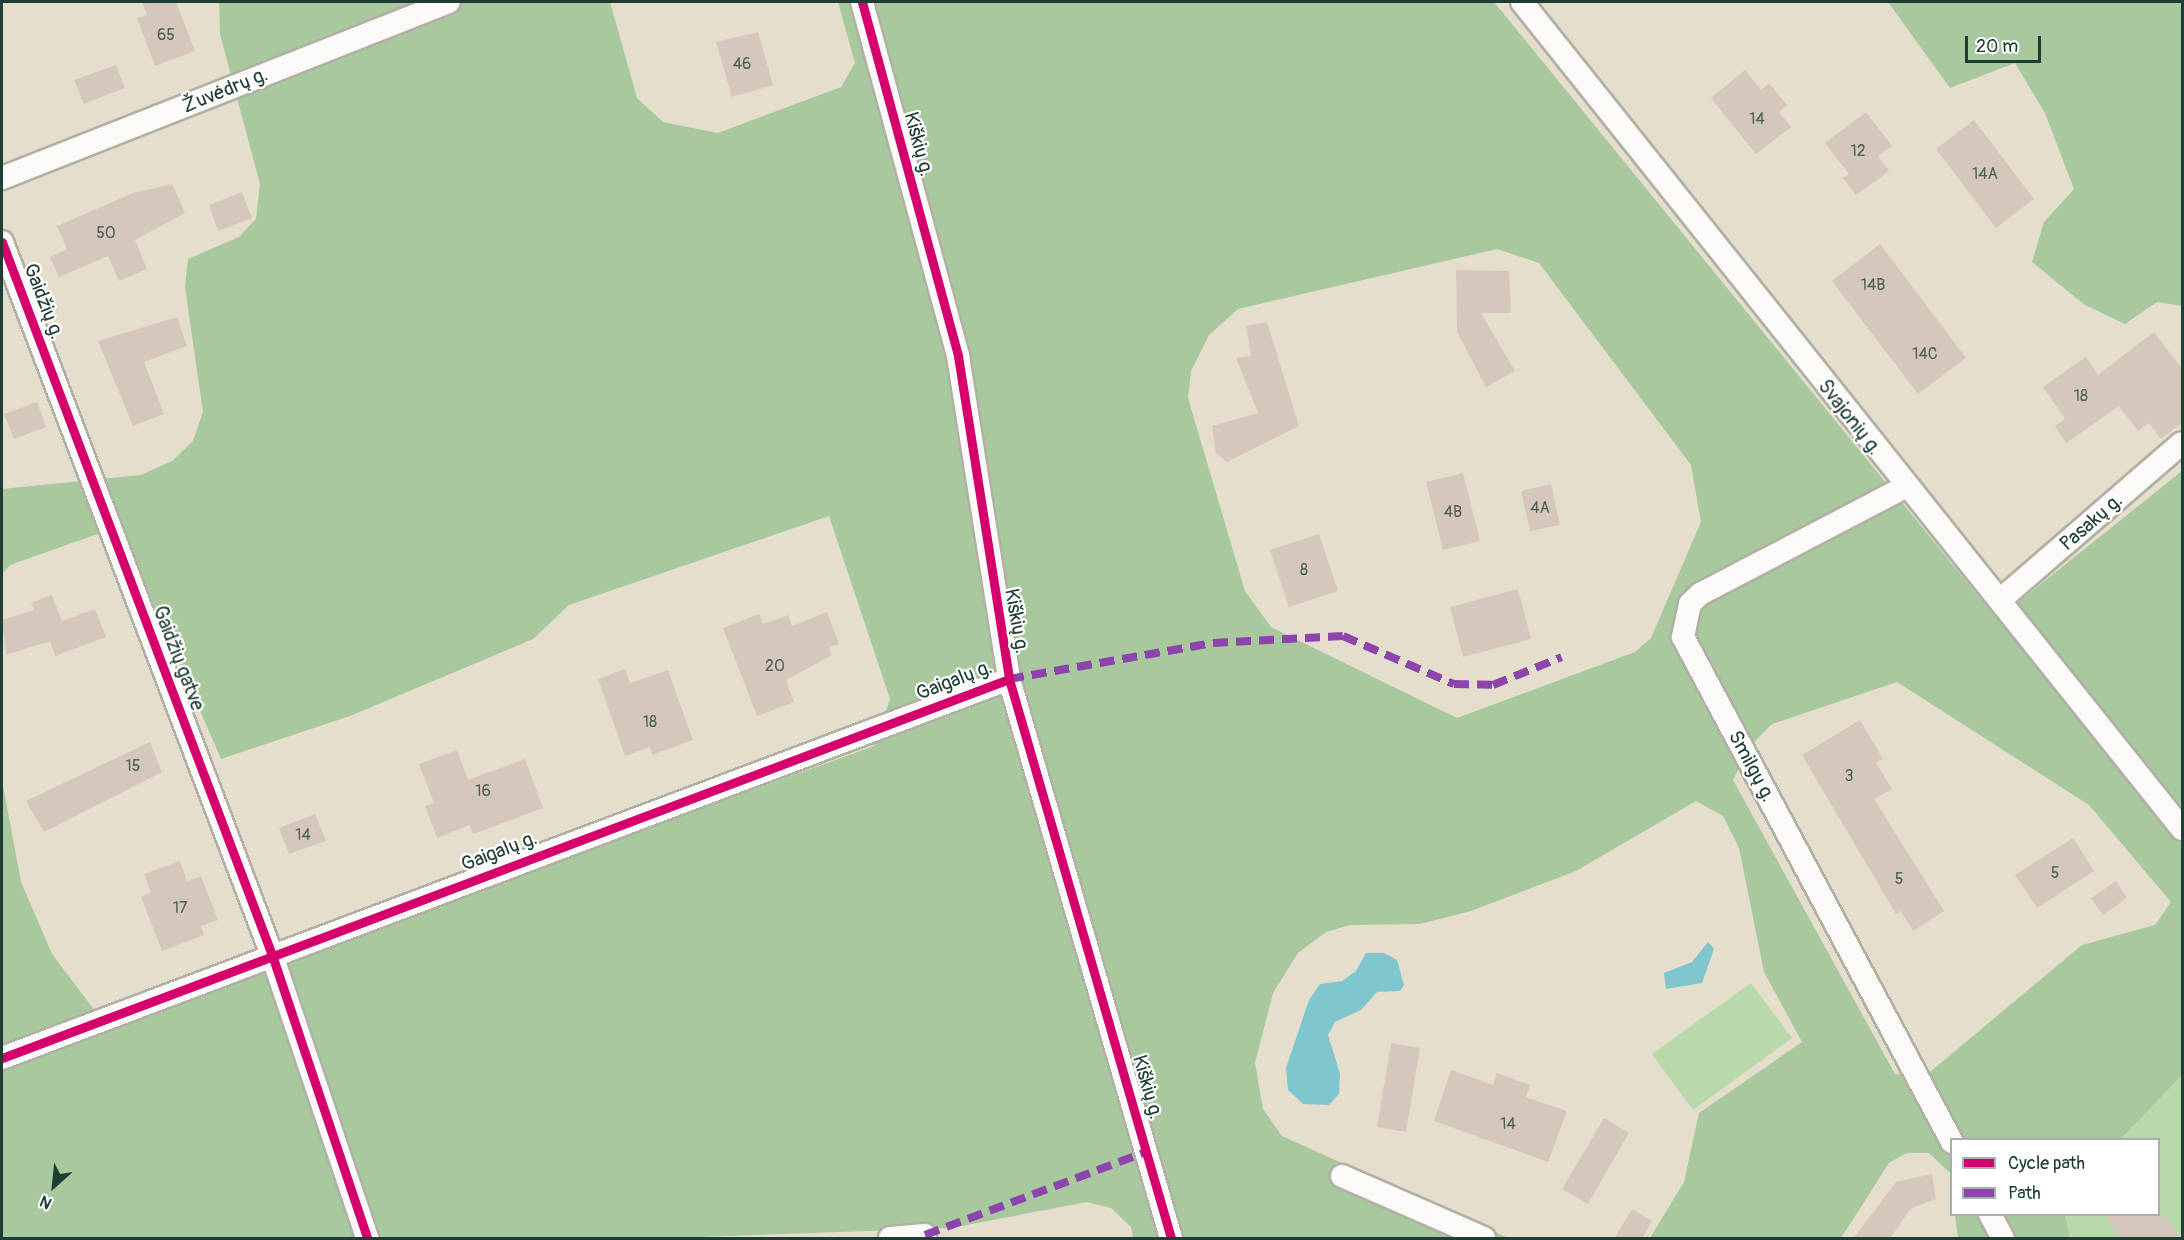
<!DOCTYPE html>
<meta charset="utf-8">
<style>
body{margin:0}
#map{position:relative;width:2184px;height:1240px;overflow:hidden;background:#e5decd;font-family:Pangolin,sans-serif}
div>[style]{position:absolute}
[style*='--x']{left:calc(var(--x)*1px);top:calc(var(--y)*1px);width:calc(var(--w)*1px);rotate:calc(var(--a)*1deg)}
.green>*{inset:0;background:#b8d9a9}
.forest>*{inset:0;background:#a8c89e}
.water>*{inset:0;background:#7fc6cf}
.building>*{inset:0;background:#d6c7bc}
.roads{filter:drop-shadow(2px 0 #b1b0a4) drop-shadow(-2px 0 #b1b0a4) drop-shadow(0 2px #b1b0a4) drop-shadow(0 -2px #b1b0a4)}
.minor>*{height:22px;margin:-11px;padding:0 11px;transform-origin:11px;border-radius:11px;background:#fbfaf8}
.quiet>*{height:8px;margin-top:-4px;transform-origin:0;background:repeating-linear-gradient(90deg,#8e44ad 0 15px,transparent 0 23px)}
.cycleway>*{height:9px;margin:-4.5px;padding:0 4.5px;transform-origin:4.5px;border-radius:4.5px;background:#d6006c}
span{translate:-50% -50%;white-space:nowrap;text-align:center;line-height:1.15;-webkit-text-stroke:4.5px #fff;paint-order:stroke}
.number-label{font-size:16px;color:#4d6056}
.number-label span{-webkit-text-stroke-width:0}
.street-label{font-size:20px;color:#1f3d34}
.frame{position:absolute;inset:0;border:3px solid #1f3d34;pointer-events:none}
.legend{position:absolute;left:1950px;top:1138px;width:210px;height:78px;box-sizing:border-box;background:#fff;border:2px solid #a5b1ae;margin:0;padding:8px 10px;list-style:none;font-size:18px;color:#1f3d34}
.legend li{display:flex;align-items:center;gap:12px;height:30px}
.legend b{width:30px;border:2px solid #a5b1ae}
.north{position:absolute;left:24px;top:1156px;width:60px;height:60px;-webkit-text-stroke:4px #fff;paint-order:stroke;rotate:207deg;font-size:16px;font-weight:700;line-height:24px;text-align:center;color:#1f3d34}
.north::after{content:'';display:block;margin:auto;width:21px;height:27px;background:#1f3d34;clip-path:polygon(50% 0,100% 100%,50% 72%,0 100%)}
.scale{position:absolute;left:1965px;top:36px;width:76px;height:27px;box-sizing:border-box;border:3px solid #1f3d34;border-top:0;padding-left:8px;font-size:18px;line-height:21px;white-space:nowrap;color:#1f3d34;-webkit-text-stroke:4px #fff;paint-order:stroke}
</style>
<div id="map">
<div class="green">
<div style="clip-path:polygon(1751px 983px,1792px 1038px,1693px 1110px,1652px 1054px)"></div>
<div style="clip-path:polygon(2182px 1075px,2182px 1238px,2070px 1238px,2065px 1215px,2158px 1214px,2158px 1140px,2121px 1139px)"></div>
</div>
<div class="forest">
<div style="clip-path:polygon(evenodd,219px 2px,610px 2px,637px 98px,663px 122px,718px 133px,841px 87px,855px 63px,838px 2px,1494px 2px,1997px 619px,2182px 471px,2182px 1075px,2121px 1139px,1952px 1140px,1951px 1174px,1929px 1153px,1907px 1153px,1889px 1163px,1841px 1238px,1650px 1238px,1684px 1182px,1699px 1113px,1802px 1042px,1764px 972px,1739px 848px,1723px 816px,1696px 801px,1576px 871px,1471px 911px,1420px 924px,1350px 925px,1326px 932px,1298px 953px,1273px 993px,1255px 1063px,1263px 1109px,1282px 1136px,1508px 1238px,1133px 1238px,1131px 1227px,1111px 1208px,1087px 1202px,951px 1228px,670px 1238px,2px 1238px,2px 780px,21px 882px,52px 954px,105px 1024px,874px 746px,890px 699px,829px 516px,569px 605px,533px 639px,350px 716px,221px 759px,120px 526px,10px 565px,2px 574px,2px 489px,141px 475px,172px 461px,193px 441px,203px 412px,185px 287px,188px 259px,239px 237px,256px 219px,260px 184px,220px 34px,219px 2px,1497px 249px,1539px 263px,1691px 465px,1701px 522px,1651px 638px,1635px 652px,1457px 718px,1271px 627px,1245px 591px,1188px 398px,1191px 371px,1209px 335px,1238px 309px,1497px 249px,219px 2px,1897px 682px,2089px 805px,2171px 902px,2155px 925px,2082px 945px,1924px 1077px,1895px 1074px,1733px 780px,1750px 746px,1772px 724px,1897px 682px)"></div>
<div style="clip-path:polygon(1888px 2px,2182px 2px,2182px 306px,2157px 302px,2125px 324px,2085px 305px,2032px 262px,2044px 222px,2074px 189px,2045px 113px,2015px 63px,1950px 88px)"></div>
<div style="clip-path:polygon(1955px 1215px,2065px 1215px,2070px 1238px,1958px 1238px)"></div>
</div>
<div class="water">
<div style="clip-path:polygon(1708px 942px,1714px 949px,1702px 983px,1666px 989px,1664px 973px,1692px 962px)"></div>
<div style="clip-path:polygon(1366px 953px,1384px 953px,1397px 960px,1404px 985px,1400px 991px,1377px 992px,1361px 1010px,1335px 1022px,1328px 1035px,1340px 1074px,1339px 1094px,1329px 1105px,1303px 1104px,1288px 1090px,1286px 1068px,1309px 1000px,1320px 984px,1342px 981px,1356px 971px)"></div>
</div>
<div class="building">
<div style="clip-path:polygon(142px 2px,176px 2px,195px 51px,155px 66px,137px 18px,147px 15px)"></div>
<div style="clip-path:polygon(758px 32px,773px 85px,732px 97px,716px 42px)"></div>
<div style="clip-path:polygon(116px 65px,125px 88px,84px 104px,74px 80px)"></div>
<div style="clip-path:polygon(1745px 70px,1761px 90px,1769px 83px,1787px 105px,1779px 112px,1791px 127px,1756px 154px,1711px 98px)"></div>
<div style="clip-path:polygon(1866px 112px,1892px 146px,1878px 156px,1889px 171px,1856px 195px,1843px 178px,1849px 174px,1825px 143px)"></div>
<div style="clip-path:polygon(1974px 120px,2034px 199px,1996px 228px,1936px 149px)"></div>
<div style="clip-path:polygon(172px 184px,185px 213px,135px 240px,147px 269px,119px 281px,108px 256px,59px 277px,50px 257px,67px 249px,57px 226px,133px 193px)"></div>
<div style="clip-path:polygon(242px 192px,252px 218px,218px 231px,209px 205px)"></div>
<div style="clip-path:polygon(1880px 244px,1966px 358px,1918px 394px,1832px 281px)"></div>
<div style="clip-path:polygon(1456px 270px,1509px 271px,1511px 313px,1481px 313px,1515px 371px,1486px 387px,1457px 332px)"></div>
<div style="clip-path:polygon(177px 317px,187px 346px,144px 362px,164px 414px,133px 426px,98px 341px)"></div>
<div style="clip-path:polygon(1267px 322px,1299px 426px,1227px 462px,1216px 453px,1212px 426px,1258px 413px,1236px 358px,1251px 356px,1246px 326px)"></div>
<div style="clip-path:polygon(2154px 332px,2182px 369px,2182px 423px,2161px 439px,2149px 423px,2138px 431px,2119px 406px,2066px 443px,2055px 426px,2065px 419px,2043px 387px,2086px 357px,2098px 375px)"></div>
<div style="clip-path:polygon(37px 402px,46px 427px,14px 439px,4px 414px)"></div>
<div style="clip-path:polygon(1463px 473px,1480px 541px,1443px 550px,1426px 482px)"></div>
<div style="clip-path:polygon(1551px 484px,1560px 525px,1530px 531px,1521px 491px)"></div>
<div style="clip-path:polygon(1319px 534px,1338px 591px,1289px 607px,1270px 550px)"></div>
<div style="clip-path:polygon(1518px 589px,1531px 639px,1463px 657px,1450px 607px)"></div>
<div style="clip-path:polygon(52px 595px,62px 621px,95px 609px,106px 637px,55px 656px,50px 641px,6px 655px,2px 620px,34px 610px,31px 603px)"></div>
<div style="clip-path:polygon(827px 612px,839px 644px,829px 647px,832px 655px,786px 680px,794px 702px,757px 716px,723px 628px,759px 614px,763px 624px,788px 615px,792px 626px)"></div>
<div style="clip-path:polygon(625px 669px,630px 683px,668px 670px,693px 740px,652px 755px,650px 747px,625px 756px,598px 679px)"></div>
<div style="clip-path:polygon(1860px 720px,1883px 759px,1876px 763px,1892px 789px,1874px 799px,1944px 911px,1913px 931px,1901px 911px,1896px 914px,1802px 755px)"></div>
<div style="clip-path:polygon(150px 742px,162px 772px,44px 832px,26px 801px)"></div>
<div style="clip-path:polygon(457px 750px,468px 780px,525px 759px,543px 808px,473px 834px,470px 825px,437px 838px,425px 806px,434px 803px,419px 764px)"></div>
<div style="clip-path:polygon(315px 814px,326px 841px,289px 854px,279px 828px)"></div>
<div style="clip-path:polygon(2073px 838px,2094px 871px,2037px 908px,2015px 875px)"></div>
<div style="clip-path:polygon(180px 861px,187px 881px,201px 876px,218px 920px,201px 926px,204px 935px,162px 951px,141px 897px,151px 893px,144px 874px)"></div>
<div style="clip-path:polygon(2116px 881px,2127px 898px,2103px 915px,2091px 898px)"></div>
<div style="clip-path:polygon(1391px 1043px,1420px 1048px,1406px 1132px,1377px 1127px)"></div>
<div style="clip-path:polygon(1451px 1070px,1493px 1085px,1497px 1073px,1530px 1085px,1526px 1097px,1567px 1111px,1548px 1162px,1434px 1121px)"></div>
<div style="clip-path:polygon(1604px 1118px,1629px 1133px,1588px 1204px,1562px 1189px)"></div>
<div style="clip-path:polygon(1932px 1174px,1936px 1199px,1910px 1209px,1890px 1239px,1853px 1239px,1896px 1182px)"></div>
<div style="clip-path:polygon(1632px 1209px,1652px 1221px,1642px 1239px,1614px 1239px)"></div>
<div style="clip-path:polygon(2105px 1215px,2165px 1215px,2181px 1239px,2121px 1239px)"></div>
</div>
<div class="roads">
<div class="minor">
<div style="--x:862;--y:2;--w:367;--a:74.8"></div>
<div style="--x:958;--y:356;--w:327;--a:81"></div>
<div style="--x:1009;--y:679;--w:582;--a:73.84"></div>
<div style="--x:1522;--y:2;--w:1058;--a:51.41"></div>
<div style="--x:2;--y:178;--w:480;--a:-21.5"></div>
<div style="--x:2;--y:242;--w:762;--a:69.26"></div>
<div style="--x:272;--y:955;--w:299;--a:71.4"></div>
<div style="--x:1905;--y:487;--w:231;--a:152.4"></div>
<div style="--x:1700;--y:594;--w:14;--a:135"></div>
<div style="--x:1690;--y:604;--w:34;--a:102"></div>
<div style="--x:1683;--y:637;--w:572;--a:61.96"></div>
<div style="--x:2000;--y:600;--w:240;--a:-40.8"></div>
<div style="--x:2;--y:1058;--w:1076;--a:-20.62"></div>
<div style="--x:1342;--y:1176;--w:155;--a:23.6"></div>
<div style="--x:1990;--y:1214;--w:27;--a:62"></div>
<div style="--x:890;--y:1238;--w:35;--a:-5"></div>
</div>
</div>
<div class="quiet">
<div style="--x:1009;--y:679;--w:207;--a:-10"></div>
<div style="--x:1213;--y:643;--w:130;--a:-3.1"></div>
<div style="--x:1343;--y:636;--w:121;--a:23.4"></div>
<div style="--x:1454;--y:684;--w:39;--a:1"></div>
<div style="--x:1493;--y:685;--w:74;--a:-22.1"></div>
<div style="--x:925;--y:1235;--w:238;--a:-20.6"></div>
</div>
<div class="cycleway">
<div style="--x:862;--y:2;--w:367;--a:74.8"></div>
<div style="--x:958;--y:356;--w:327;--a:81"></div>
<div style="--x:1009;--y:679;--w:582;--a:73.84"></div>
<div style="--x:2;--y:242;--w:762;--a:69.26"></div>
<div style="--x:272;--y:955;--w:299;--a:71.4"></div>
<div style="--x:2;--y:1058;--w:1076;--a:-20.62"></div>
</div>
<div class="number-label">
<span style="left:166px;top:35px">65</span>
<span style="left:742px;top:64px">46</span>
<span style="left:1757px;top:119px">14</span>
<span style="left:1858px;top:151px">12</span>
<span style="left:1985px;top:174px">14A</span>
<span style="left:106px;top:233px">50</span>
<span style="left:1873px;top:285px">14B</span>
<span style="left:1925px;top:354px">14C</span>
<span style="left:2081px;top:396px">18</span>
<span style="left:1540px;top:508px">4A</span>
<span style="left:1453px;top:512px">4B</span>
<span style="left:1304px;top:570px">8</span>
<span style="left:775px;top:666px">20</span>
<span style="left:650px;top:722px">18</span>
<span style="left:133px;top:766px">15</span>
<span style="left:1849px;top:776px">3</span>
<span style="left:483px;top:791px">16</span>
<span style="left:303px;top:835px">14</span>
<span style="left:2055px;top:873px">5</span>
<span style="left:1899px;top:879px">5</span>
<span style="left:180px;top:908px">17</span>
<span style="left:1508px;top:1124px">14</span>
</div>
<div class="street-label">
<span style="left:225px;top:90px;rotate:-22deg">Žuvėdrų g.</span>
<span style="left:919px;top:144px;rotate:75deg">Kiškių g.</span>
<span style="left:44px;top:301px;rotate:69deg">Gaidžių g.</span>
<span style="left:1850px;top:417px;rotate:52deg">Svajonių g.</span>
<span style="left:2091px;top:522px;rotate:-41deg">Pasakų g.</span>
<span style="left:1017px;top:621px;rotate:80deg">Kiškių g.</span>
<span style="left:179px;top:658px;rotate:69deg">Gaidžių gatve</span>
<span style="left:954px;top:680px;rotate:-21deg">Gaigalų g.</span>
<span style="left:1752px;top:766px;rotate:62deg">Smilgų g.</span>
<span style="left:499px;top:851px;rotate:-21deg">Gaigalų g.</span>
<span style="left:1148px;top:1087px;rotate:74deg">Kiškių g.</span>
</div>
<div class="frame"></div>
<ul class="legend">
<li><b style="height:8px;background:#d6006c"></b>Cycle path</li>
<li><b style="height:8px;background:#8e44ad"></b>Path</li>
</ul>
<div class="north">N</div>
<div class="scale">20 m</div>
</div>
